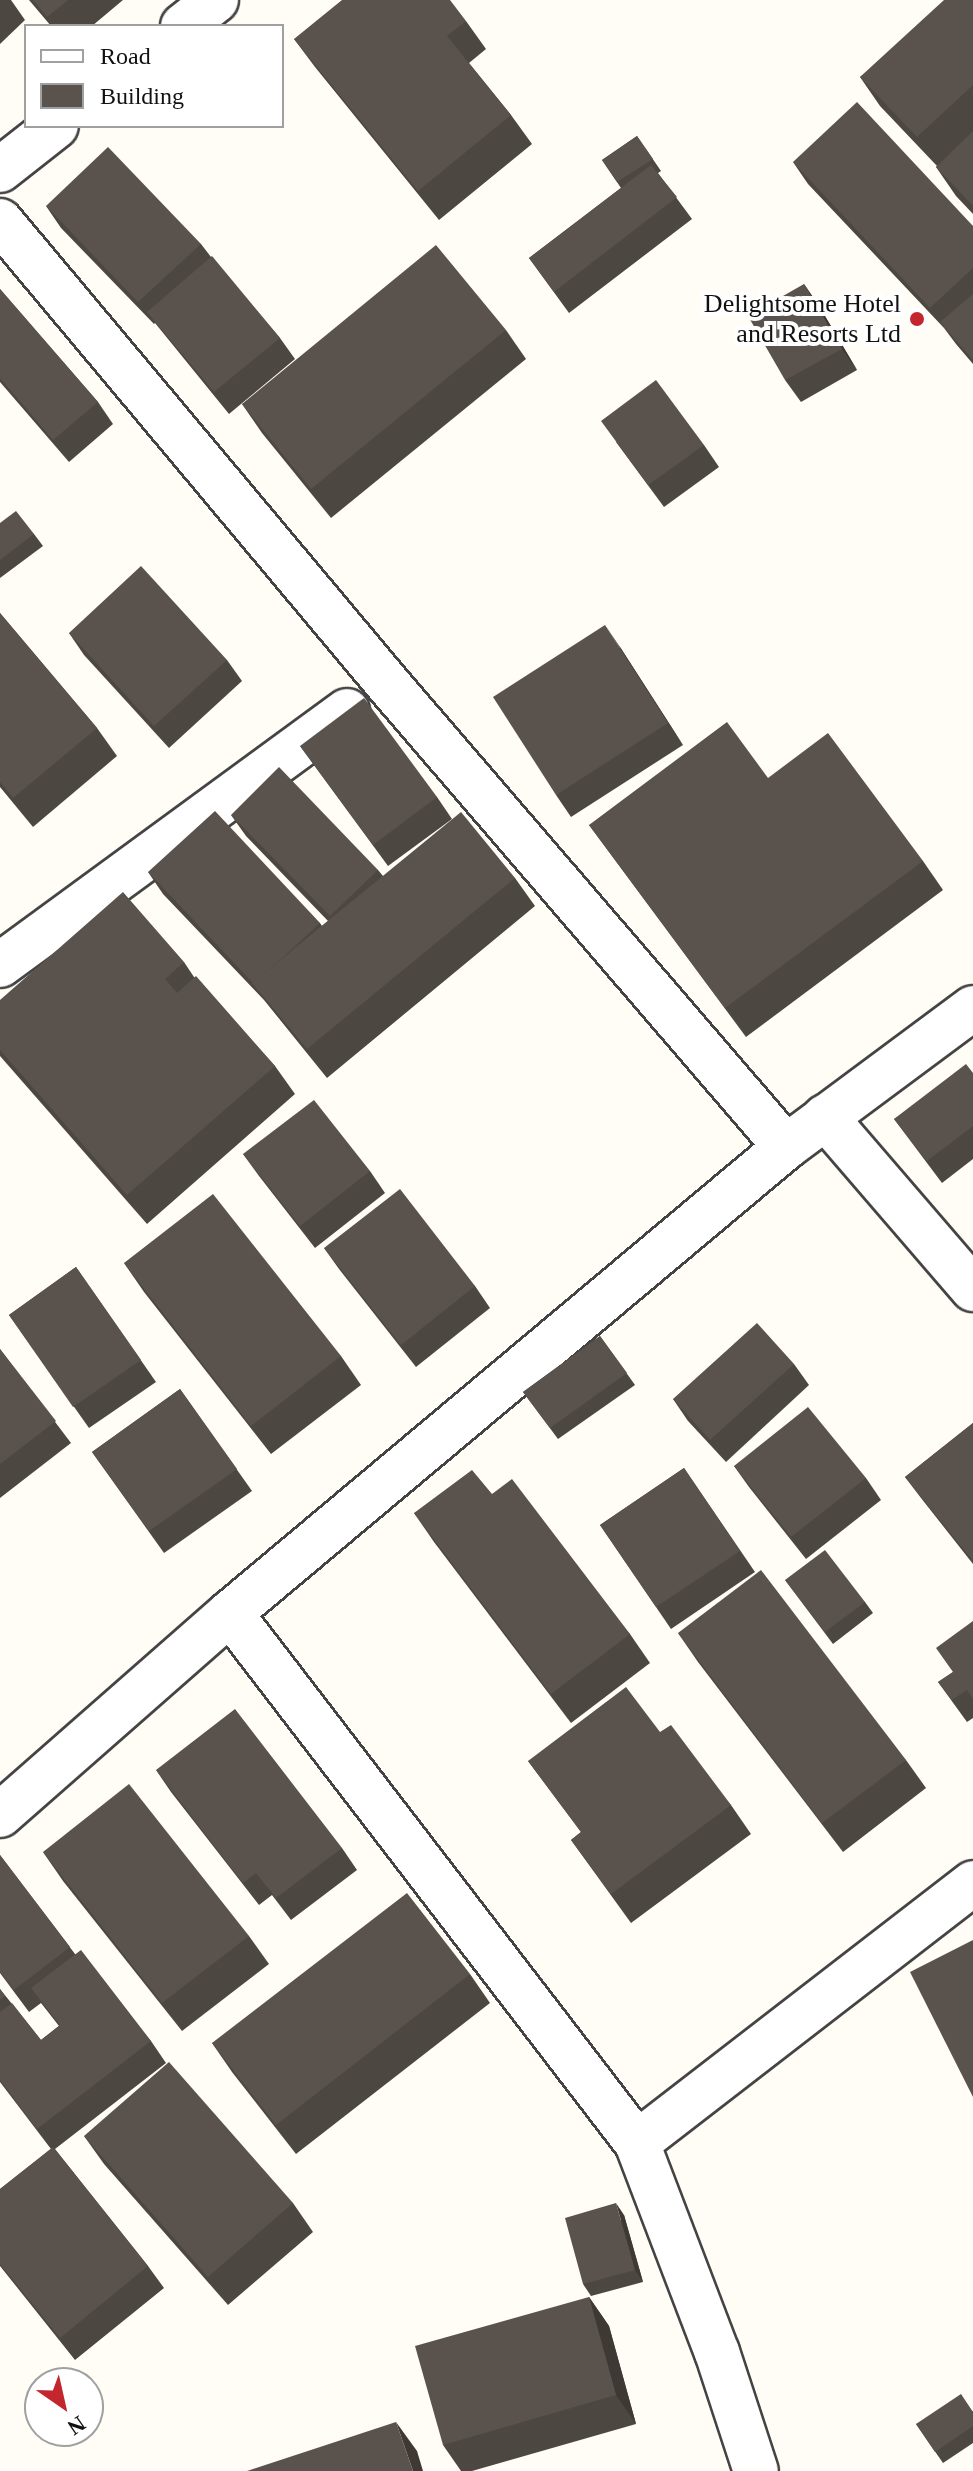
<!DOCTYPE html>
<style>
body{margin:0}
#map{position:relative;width:973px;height:2471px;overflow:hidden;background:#fffdf5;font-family:Georgia,serif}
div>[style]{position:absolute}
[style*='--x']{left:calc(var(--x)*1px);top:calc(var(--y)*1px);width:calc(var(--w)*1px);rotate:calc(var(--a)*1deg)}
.roads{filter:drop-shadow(2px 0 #444) drop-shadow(-2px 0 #444) drop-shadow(0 2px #444) drop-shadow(0 -2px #444)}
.minor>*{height:44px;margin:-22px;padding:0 22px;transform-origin:22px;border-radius:22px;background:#fff}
.wall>*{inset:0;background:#4d4742}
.shaded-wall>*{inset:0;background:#3f3936}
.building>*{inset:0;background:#5a524d}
.dots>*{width:22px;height:22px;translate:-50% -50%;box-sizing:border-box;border:4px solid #fff;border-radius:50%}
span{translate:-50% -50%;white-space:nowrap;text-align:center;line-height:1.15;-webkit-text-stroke:8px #fff;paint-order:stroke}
.poi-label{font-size:26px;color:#111}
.right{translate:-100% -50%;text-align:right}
.legend{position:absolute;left:24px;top:24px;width:260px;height:104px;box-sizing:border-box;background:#fff;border:2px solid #a0a0a0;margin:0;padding:10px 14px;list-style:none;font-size:24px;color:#111}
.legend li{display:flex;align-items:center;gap:16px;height:40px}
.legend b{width:40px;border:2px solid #a0a0a0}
.north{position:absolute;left:24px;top:2367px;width:80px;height:80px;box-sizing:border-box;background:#fff;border:2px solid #a0a0a0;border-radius:50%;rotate:146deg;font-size:22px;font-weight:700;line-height:32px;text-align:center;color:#111}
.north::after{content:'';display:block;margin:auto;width:28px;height:36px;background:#c4262e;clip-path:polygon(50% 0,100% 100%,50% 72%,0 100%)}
</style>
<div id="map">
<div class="roads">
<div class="minor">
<div style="--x:183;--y:26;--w:42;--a:-38.2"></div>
<div style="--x:0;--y:170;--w:71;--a:-38.2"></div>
<div style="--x:0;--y:221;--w:603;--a:50.05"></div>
<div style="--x:387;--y:683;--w:612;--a:49.31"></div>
<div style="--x:0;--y:965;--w:430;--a:-36.2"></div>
<div style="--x:825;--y:1117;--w:227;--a:49.3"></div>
<div style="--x:230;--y:1613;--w:668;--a:52.48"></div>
<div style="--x:637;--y:2143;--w:224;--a:69.1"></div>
<div style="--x:717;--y:2352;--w:125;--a:71.9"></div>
<div style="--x:0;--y:1815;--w:306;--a:-41.3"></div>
<div style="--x:230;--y:1613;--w:725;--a:-39.97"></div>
<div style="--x:786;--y:1147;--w:233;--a:-36.6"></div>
<div style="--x:637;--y:2143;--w:425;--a:-37.7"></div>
</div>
</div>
<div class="wall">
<div style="clip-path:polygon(0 0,11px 0,25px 20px,0 44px)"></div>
<div style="clip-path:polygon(29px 0,123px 0,92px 26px,51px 26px)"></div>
<div style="clip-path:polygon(973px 0,973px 214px,956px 196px,936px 167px,937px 166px,880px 106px,860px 77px)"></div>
<div style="clip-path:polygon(466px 21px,486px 49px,469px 63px,511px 115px,532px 144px,439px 220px,315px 67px,294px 39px)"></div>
<div style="clip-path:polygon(637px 136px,661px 171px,658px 173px,692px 219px,569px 313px,529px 258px,621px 188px,602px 160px)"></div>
<div style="clip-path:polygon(793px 162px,973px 226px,973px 364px,956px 344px,944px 328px,808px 184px)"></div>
<div style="clip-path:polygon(46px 206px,201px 244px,211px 257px,280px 338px,295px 359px,229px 414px,155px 323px,154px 324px,61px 228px)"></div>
<div style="clip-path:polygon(804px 284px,819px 306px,857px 370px,801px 402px,785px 380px)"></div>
<div style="clip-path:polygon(0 289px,98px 402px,113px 424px,69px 462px,0 382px)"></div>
<div style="clip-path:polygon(506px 330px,526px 359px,331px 518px,262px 433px,242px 404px)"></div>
<div style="clip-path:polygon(616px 442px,704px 445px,719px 467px,664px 507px)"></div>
<div style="clip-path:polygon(0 523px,34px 534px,43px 546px,0 578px)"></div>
<div style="clip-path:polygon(0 613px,97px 728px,117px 756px,33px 827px,0 787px)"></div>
<div style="clip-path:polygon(69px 633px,227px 660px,242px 681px,169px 748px,84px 655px)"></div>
<div style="clip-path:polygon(620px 647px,683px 745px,571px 817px,556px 795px)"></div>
<div style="clip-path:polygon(300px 746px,437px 797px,452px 819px,388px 866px)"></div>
<div style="clip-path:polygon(768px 778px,923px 861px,943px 890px,746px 1037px,589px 825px)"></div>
<div style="clip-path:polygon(231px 815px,378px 870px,383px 876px,515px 878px,535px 906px,327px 1078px,264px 1000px,163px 894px,148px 872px,320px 923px,322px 926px,328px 921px,246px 836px)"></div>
<div style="clip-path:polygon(184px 962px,194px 977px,275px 1066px,295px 1094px,147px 1224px,0 1056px,0 1000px)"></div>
<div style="clip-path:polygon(973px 1073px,973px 1159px,942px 1183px,894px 1119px)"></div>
<div style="clip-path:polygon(243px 1154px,370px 1171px,385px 1193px,315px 1248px,259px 1176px)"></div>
<div style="clip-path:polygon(324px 1248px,475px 1286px,490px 1308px,416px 1367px,339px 1269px)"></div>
<div style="clip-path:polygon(124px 1263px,341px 1356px,361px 1385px,271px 1454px,144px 1292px)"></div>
<div style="clip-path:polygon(76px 1267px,156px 1382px,89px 1428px,9px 1315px)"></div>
<div style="clip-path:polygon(600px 1336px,635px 1385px,558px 1439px,523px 1392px)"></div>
<div style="clip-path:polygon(0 1349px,71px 1443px,0 1498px)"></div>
<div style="clip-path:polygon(794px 1364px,809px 1385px,726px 1462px,688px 1421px,673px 1399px)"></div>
<div style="clip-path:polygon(180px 1389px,252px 1491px,164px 1553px,92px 1452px)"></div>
<div style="clip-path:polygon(973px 1423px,973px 1564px,921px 1498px,905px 1477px)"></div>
<div style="clip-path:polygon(734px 1466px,866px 1478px,881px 1500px,806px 1559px,749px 1487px)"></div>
<div style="clip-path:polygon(684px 1468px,755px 1572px,671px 1629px,600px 1525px)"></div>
<div style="clip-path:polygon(492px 1494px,630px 1634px,650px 1663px,571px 1723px,434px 1542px,414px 1513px)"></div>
<div style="clip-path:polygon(785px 1580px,865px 1602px,873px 1613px,833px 1644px)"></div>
<div style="clip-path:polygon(973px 1621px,973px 1718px,967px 1722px,938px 1682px,953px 1672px)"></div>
<div style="clip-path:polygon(678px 1633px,906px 1760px,926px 1788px,843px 1852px,698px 1662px)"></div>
<div style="clip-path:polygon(660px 1732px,731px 1805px,751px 1834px,631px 1923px,571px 1840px,581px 1832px,528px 1761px)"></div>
<div style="clip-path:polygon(156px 1770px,342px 1848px,357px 1870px,291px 1920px,272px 1895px,259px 1905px,171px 1792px)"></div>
<div style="clip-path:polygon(43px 1852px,249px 1936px,269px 1964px,182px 2031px,63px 1881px)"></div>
<div style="clip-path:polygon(0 1855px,75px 1954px,151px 2041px,166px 2063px,55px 2149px,148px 2266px,164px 2288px,75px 2360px,0 2266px,0 2189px,51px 2149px,0 2082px,0 1989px,41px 2040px,59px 2026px,41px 2003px,29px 2012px,0 1973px)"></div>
<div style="clip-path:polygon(470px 1974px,490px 2003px,296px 2154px,232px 2072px,212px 2043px)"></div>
<div style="clip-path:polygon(84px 2136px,293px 2203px,313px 2232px,228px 2305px,104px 2164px)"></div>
<div style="clip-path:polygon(624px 2215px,643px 2282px,591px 2296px,583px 2284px)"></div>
<div style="clip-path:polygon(589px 2297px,609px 2326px,636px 2424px,472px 2471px,461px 2471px,443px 2445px)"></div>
<div style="clip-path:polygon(973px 2411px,973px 2443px,943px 2463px,916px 2424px)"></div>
</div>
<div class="shaded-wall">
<div style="clip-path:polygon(804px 284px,819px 306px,857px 370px,842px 349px)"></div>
<div style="clip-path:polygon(605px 625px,620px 647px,683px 745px,668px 723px)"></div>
<div style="clip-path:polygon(616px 2203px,624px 2215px,643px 2282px,635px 2270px)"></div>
<div style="clip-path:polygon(589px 2297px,609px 2326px,636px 2424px,616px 2395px)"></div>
<div style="clip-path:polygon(396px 2422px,417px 2451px,423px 2471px,413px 2471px)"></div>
</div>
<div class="building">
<div style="clip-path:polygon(33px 0,68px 0,47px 17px)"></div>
<div style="clip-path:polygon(342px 0,450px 0,466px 21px,447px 36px,511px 115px,418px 191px,294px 39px)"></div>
<div style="clip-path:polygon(944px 0,973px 0,973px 85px,917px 137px,860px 77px)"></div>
<div style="clip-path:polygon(857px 102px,973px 226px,973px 268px,930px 308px,793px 162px)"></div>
<div style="clip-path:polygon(973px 131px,973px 206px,936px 167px)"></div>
<div style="clip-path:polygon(637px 136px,653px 159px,617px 182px,602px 160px)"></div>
<div style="clip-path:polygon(108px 147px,201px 244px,138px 302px,46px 206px)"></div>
<div style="clip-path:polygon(651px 165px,677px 197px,554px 292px,529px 258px)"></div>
<div style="clip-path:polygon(436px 245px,506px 330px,311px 489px,242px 404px)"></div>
<div style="clip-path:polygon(212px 256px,280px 338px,214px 392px,147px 312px)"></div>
<div style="clip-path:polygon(804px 284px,842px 349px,785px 380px,748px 316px)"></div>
<div style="clip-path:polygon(0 289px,98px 402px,53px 440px,0 378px)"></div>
<div style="clip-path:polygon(973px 294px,973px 360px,940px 322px)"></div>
<div style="clip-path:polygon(656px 380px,704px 445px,648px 485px,601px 421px)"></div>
<div style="clip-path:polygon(16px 511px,34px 534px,0 560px,0 523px)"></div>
<div style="clip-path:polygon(141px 566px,227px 660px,154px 726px,69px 633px)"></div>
<div style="clip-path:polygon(0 613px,97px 728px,13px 798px,0 782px)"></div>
<div style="clip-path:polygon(605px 625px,668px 723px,556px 795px,493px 697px)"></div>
<div style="clip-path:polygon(364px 698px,437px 797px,373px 845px,300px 746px)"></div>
<div style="clip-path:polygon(727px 722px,768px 778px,828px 733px,923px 861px,725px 1008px,589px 825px)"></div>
<div style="clip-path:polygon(279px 767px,378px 870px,330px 916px,231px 815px)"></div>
<div style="clip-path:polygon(215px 811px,320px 923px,281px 959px,253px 983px,148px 872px)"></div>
<div style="clip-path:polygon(461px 812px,515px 878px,307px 1049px,252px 983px)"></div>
<div style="clip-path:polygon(123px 892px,184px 962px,165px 979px,177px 993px,196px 976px,275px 1066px,127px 1195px,0 1050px,0 1000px)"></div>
<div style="clip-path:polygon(966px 1064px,973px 1073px,973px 1126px,927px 1161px,894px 1119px)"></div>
<div style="clip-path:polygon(314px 1100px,370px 1171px,300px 1226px,243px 1154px)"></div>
<div style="clip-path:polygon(400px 1189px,475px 1286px,401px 1345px,324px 1248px)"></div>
<div style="clip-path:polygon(213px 1194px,341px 1356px,251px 1426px,124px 1263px)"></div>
<div style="clip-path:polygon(76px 1267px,141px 1360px,73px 1407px,9px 1315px)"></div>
<div style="clip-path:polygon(757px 1323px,794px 1364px,710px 1440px,673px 1399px)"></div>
<div style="clip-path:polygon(600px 1336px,627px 1373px,550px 1428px,523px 1392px)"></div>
<div style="clip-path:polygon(0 1349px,56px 1421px,0 1464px)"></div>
<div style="clip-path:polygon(180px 1389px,237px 1469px,149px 1531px,92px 1452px)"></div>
<div style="clip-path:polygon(808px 1407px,866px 1478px,791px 1537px,734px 1466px)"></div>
<div style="clip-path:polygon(973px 1423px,973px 1561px,905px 1477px)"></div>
<div style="clip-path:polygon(684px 1468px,740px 1551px,656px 1607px,600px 1525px)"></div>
<div style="clip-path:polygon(472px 1470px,492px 1494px,512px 1479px,630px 1634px,551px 1694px,414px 1513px)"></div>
<div style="clip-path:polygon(825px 1550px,865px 1602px,825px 1632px,785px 1580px)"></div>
<div style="clip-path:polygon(761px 1570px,906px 1760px,822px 1823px,678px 1633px)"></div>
<div style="clip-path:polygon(973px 1621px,973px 1699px,967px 1690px,952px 1700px,938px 1682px,953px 1672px,936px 1648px)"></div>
<div style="clip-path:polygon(626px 1687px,660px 1732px,671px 1725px,731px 1805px,611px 1894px,571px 1840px,581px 1832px,528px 1761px)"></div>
<div style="clip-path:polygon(235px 1709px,342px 1848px,276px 1898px,256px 1873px,243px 1883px,156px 1770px)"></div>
<div style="clip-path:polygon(129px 1784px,249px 1936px,162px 2003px,43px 1852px)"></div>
<div style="clip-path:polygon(0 1855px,70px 1947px,14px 1990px,0 1972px)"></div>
<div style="clip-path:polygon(407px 1893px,470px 1974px,276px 2125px,212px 2043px)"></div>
<div style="clip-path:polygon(973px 1940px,973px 2097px,910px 1972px)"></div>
<div style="clip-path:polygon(81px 1950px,151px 2041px,37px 2129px,0 2080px,0 2012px,12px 2003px,41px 2040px,60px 2025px,31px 1988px)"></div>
<div style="clip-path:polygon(0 1989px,5px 1996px,0 2000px)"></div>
<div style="clip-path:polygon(169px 2062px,293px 2203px,208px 2277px,84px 2136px)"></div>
<div style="clip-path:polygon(53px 2147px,148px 2266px,60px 2338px,0 2264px,0 2189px)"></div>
<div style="clip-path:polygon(616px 2203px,635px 2270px,583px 2284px,565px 2218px)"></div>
<div style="clip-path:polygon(589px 2297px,616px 2395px,443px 2445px,415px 2346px)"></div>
<div style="clip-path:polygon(961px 2394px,973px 2412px,973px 2426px,935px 2452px,916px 2424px)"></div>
<div style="clip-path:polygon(396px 2422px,413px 2471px,247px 2471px)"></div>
</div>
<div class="dots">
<div style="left:917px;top:319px;background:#c4262e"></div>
</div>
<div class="poi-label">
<span class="right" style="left:901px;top:319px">Delightsome Hotel<br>and Resorts Ltd</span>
</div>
<ul class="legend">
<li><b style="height:10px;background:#fff"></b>Road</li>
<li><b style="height:22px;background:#5a524d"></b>Building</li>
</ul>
<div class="north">N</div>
</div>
